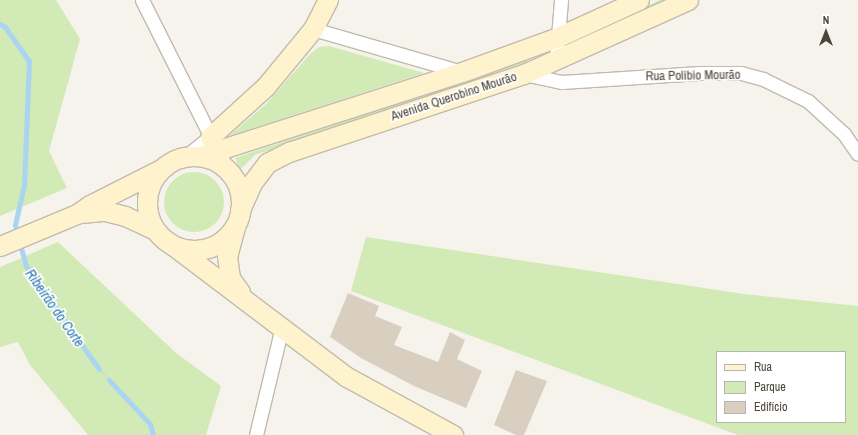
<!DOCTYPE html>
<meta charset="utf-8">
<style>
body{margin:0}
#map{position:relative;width:858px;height:435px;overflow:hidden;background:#f6f3ec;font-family:"Archivo Narrow",sans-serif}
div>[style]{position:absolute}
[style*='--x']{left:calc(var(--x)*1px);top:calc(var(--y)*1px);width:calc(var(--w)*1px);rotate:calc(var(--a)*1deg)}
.green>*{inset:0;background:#d2eab5}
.round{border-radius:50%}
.water>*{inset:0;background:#a9d4f2}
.stream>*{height:5px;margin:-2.5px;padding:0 2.5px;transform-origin:2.5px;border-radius:2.5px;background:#a9d4f2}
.building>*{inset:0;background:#d8cfc1}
.roads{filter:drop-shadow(1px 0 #c2bbae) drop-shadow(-1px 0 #c2bbae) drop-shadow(0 1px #c2bbae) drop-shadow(0 -1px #c2bbae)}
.street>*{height:13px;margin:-6.5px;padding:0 6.5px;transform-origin:6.5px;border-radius:6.5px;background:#fff}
.secondary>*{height:19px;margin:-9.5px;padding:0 9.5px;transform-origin:9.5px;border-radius:9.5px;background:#fff3cd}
.secondary>.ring{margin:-9.5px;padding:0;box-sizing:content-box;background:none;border:19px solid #fff3cd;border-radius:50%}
span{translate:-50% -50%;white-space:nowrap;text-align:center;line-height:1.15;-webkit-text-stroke:3.5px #fff;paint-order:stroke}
.street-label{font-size:13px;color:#4b4439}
.water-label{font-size:14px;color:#2e7ab2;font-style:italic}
.legend{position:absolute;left:716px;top:351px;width:130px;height:72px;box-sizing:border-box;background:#fff;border:1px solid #b7b4b0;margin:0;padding:5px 7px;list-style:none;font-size:12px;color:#4b4439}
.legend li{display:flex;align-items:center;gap:8px;height:20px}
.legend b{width:20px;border:1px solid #b7b4b0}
.north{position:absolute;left:806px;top:12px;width:40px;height:40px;-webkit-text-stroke:3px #fff;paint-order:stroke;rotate:0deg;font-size:11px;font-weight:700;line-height:16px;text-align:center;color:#4b4439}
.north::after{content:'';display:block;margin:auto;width:14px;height:18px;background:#4b4439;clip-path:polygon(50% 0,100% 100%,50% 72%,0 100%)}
</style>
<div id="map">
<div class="green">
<div style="clip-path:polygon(0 0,56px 0,80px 39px,49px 151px,67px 188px,0 216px)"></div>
<div style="clip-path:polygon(660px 0,668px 0,575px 42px,573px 39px)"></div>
<div style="clip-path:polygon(329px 46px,424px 73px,229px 136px,266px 104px,311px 53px,319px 47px)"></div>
<div style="clip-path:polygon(526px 59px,528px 62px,255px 155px,240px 170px,235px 158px)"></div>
<div class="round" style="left:164px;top:172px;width:60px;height:60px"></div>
<div style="clip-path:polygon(evenodd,366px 237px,744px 294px,858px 306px,858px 435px,738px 435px,351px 291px,366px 237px,717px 352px,845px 352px,845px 422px,717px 422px,717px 352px)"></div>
<div style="clip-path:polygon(58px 242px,176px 353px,221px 386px,206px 435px,88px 435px,30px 365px,18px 342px,0 347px,0 267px)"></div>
</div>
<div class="water">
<div style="clip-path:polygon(0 22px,6px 25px,30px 60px,26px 185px,16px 225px,26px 266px,95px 364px,150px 424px,153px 435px,150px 424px,95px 365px,26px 266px,15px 225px,24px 185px,29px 61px)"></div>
</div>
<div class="stream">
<div style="--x:0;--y:24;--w:6;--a:31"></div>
<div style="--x:5;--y:27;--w:42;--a:54.8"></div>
<div style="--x:29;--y:61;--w:124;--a:92.3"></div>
<div style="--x:24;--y:185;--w:41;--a:102.7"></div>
<div style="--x:15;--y:225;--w:10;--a:73"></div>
<div style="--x:20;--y:244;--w:23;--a:75"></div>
<div style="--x:26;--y:266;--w:126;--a:54.7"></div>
<div style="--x:109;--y:380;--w:60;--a:47"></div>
<div style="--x:150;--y:424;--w:11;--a:75"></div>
</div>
<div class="building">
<div style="clip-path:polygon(348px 293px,379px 306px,375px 316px,402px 327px,394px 345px,438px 362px,450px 332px,465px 340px,457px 359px,482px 371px,466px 408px,414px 386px,361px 358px,330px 337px)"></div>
<div style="clip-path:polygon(516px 370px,547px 381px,524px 435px,516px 435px,494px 425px)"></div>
</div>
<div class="roads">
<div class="street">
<div style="--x:142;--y:0;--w:189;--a:63.3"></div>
<div style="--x:313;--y:29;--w:155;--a:16.1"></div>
<div style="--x:556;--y:61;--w:61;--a:-85.3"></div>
<div style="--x:524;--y:74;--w:39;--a:12"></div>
<div style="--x:562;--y:82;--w:138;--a:-3.7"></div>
<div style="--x:700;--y:73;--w:41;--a:0"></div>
<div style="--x:741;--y:73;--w:23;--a:15"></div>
<div style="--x:763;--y:79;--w:50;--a:26.1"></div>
<div style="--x:808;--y:101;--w:49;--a:42.5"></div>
<div style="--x:844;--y:134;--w:24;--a:55"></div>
<div style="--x:185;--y:157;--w:32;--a:-39"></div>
<div style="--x:256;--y:435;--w:111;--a:-76.5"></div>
</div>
<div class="secondary">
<div style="--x:210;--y:137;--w:76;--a:-42.3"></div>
<div style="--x:266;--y:86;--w:74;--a:-50.5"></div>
<div style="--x:313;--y:29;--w:33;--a:-63"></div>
<div style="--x:200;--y:156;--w:275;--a:-17.8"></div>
<div style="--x:462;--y:72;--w:102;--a:-20"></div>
<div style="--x:558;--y:37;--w:89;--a:-24.6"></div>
<div class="ring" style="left:147px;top:156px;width:75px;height:75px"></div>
<div style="--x:240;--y:210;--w:30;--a:-66"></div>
<div style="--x:252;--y:183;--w:25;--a:-53"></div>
<div style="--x:267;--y:163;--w:25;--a:-27"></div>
<div style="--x:289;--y:152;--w:248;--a:-18.4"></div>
<div style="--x:524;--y:74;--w:180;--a:-24.3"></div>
<div style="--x:81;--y:213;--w:24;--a:-5"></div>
<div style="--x:105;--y:211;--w:21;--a:14"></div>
<div style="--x:125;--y:216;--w:33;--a:25"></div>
<div style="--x:235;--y:227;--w:30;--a:105"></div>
<div style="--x:227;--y:256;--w:22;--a:82"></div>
<div style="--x:230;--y:278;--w:17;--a:54"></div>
<div style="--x:167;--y:241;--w:226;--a:37.1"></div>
<div style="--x:347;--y:377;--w:121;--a:28.7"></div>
<div style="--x:0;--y:246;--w:83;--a:-22.6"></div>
<div style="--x:77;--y:214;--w:16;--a:-35"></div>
<div style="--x:90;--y:205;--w:77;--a:-26.9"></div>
</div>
</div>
<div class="street-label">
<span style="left:693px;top:76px;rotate:-1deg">Rua Polibio Mourão</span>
<span style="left:454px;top:97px;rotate:-18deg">Avenida Querobino Mourão</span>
</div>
<div class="water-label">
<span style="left:55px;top:308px;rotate:55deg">Ribeirão do Corte</span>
</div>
<ul class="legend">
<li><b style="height:5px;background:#fff3cd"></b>Rua</li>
<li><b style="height:11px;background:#d2eab5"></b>Parque</li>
<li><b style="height:11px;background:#d8cfc1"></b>Edifício</li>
</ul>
<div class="north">N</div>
</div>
